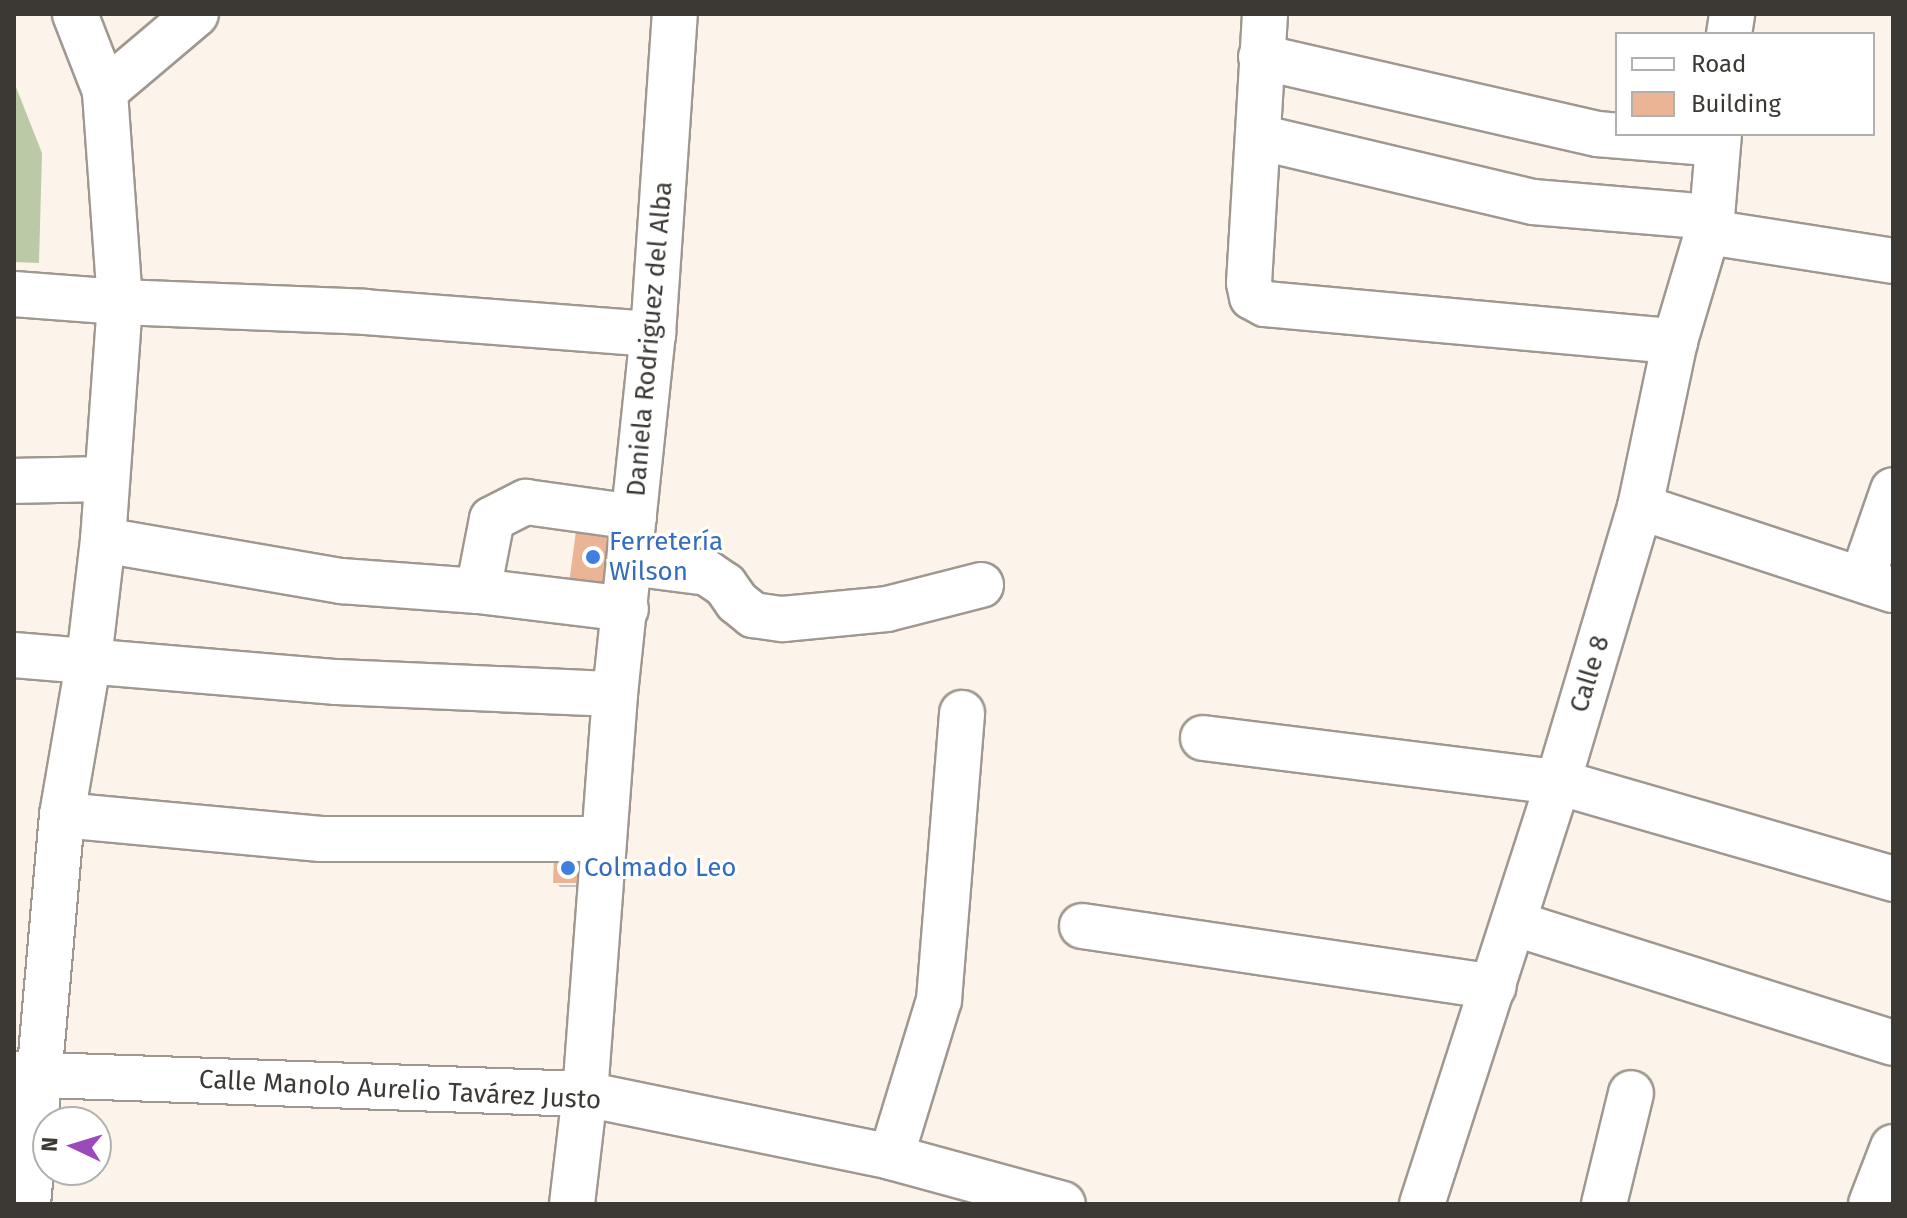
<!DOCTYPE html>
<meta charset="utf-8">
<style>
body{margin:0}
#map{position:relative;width:1907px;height:1218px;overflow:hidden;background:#fcf4eb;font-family:"Fira Sans",sans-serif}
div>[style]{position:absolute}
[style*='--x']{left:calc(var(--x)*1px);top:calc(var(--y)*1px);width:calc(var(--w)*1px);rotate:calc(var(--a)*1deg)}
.green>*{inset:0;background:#bcc9a6}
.shadow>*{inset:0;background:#0003}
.building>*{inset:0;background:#eab495}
.roads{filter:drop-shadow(2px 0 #9f9890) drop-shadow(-2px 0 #9f9890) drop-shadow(0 2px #9f9890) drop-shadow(0 -2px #9f9890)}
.minor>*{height:44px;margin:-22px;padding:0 22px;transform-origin:22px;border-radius:22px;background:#fff}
.dots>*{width:22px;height:22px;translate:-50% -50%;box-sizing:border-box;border:4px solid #fff;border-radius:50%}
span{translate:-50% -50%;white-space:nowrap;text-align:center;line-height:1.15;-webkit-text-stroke:6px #fff;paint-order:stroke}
.street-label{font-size:26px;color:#3c3935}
.shop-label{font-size:26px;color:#366cbe}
.left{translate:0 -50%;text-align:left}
.frame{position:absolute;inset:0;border:16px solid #3c3935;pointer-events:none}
.legend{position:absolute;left:1615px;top:32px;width:260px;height:104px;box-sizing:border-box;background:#fff;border:2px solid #b1b0ae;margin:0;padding:10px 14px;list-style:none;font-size:24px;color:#3c3935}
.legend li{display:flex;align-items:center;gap:16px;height:40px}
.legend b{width:40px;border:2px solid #b1b0ae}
.north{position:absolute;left:32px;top:1106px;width:80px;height:80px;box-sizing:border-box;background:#fff;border:2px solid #b1b0ae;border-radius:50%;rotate:274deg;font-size:22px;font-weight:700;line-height:32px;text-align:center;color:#3c3935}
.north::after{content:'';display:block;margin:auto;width:28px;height:36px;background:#9b4aba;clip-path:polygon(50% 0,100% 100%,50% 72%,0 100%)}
</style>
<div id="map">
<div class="green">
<div style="clip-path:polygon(14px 82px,42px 153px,39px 263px,14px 262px)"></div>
</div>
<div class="shadow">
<div style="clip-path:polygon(558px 885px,586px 885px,586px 887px,560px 887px)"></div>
</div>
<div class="building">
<div style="clip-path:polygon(576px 531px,617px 535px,611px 579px,594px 594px,568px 591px)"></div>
<div style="clip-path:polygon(554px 853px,583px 854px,582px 883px,553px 883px)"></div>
</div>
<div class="roads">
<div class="minor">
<div style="--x:1265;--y:14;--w:269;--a:93.4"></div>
<div style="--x:1249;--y:283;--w:14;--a:78"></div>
<div style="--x:1252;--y:297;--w:15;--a:28"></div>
<div style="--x:1265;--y:304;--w:412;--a:5.2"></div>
<div style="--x:1729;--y:34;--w:20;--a:-81"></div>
<div style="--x:1261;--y:57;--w:345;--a:12.9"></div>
<div style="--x:1597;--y:134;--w:121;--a:4.7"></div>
<div style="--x:105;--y:91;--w:119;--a:-40.2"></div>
<div style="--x:1258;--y:137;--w:283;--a:13.3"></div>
<div style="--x:1533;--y:202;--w:180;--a:4.8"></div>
<div style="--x:1708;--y:232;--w:187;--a:8.9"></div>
<div style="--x:14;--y:294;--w:106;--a:4.3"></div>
<div style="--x:120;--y:302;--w:245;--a:2.3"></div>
<div style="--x:365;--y:312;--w:289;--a:4.4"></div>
<div style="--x:14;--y:481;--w:93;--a:-1.2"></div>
<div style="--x:1640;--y:507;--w:266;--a:18.2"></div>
<div style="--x:103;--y:540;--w:242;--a:9.8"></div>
<div style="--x:341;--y:581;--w:137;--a:4.2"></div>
<div style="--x:478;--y:591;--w:149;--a:6.9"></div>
<div style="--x:630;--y:563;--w:78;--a:7.4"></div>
<div style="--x:707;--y:573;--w:22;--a:34"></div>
<div style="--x:725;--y:585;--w:21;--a:55"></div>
<div style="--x:737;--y:602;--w:21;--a:39"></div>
<div style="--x:753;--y:615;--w:30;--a:8"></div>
<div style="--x:783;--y:619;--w:104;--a:-5.5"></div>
<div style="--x:887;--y:609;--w:97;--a:-14.3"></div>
<div style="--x:1862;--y:579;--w:94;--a:-70.8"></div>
<div style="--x:478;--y:591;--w:73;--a:-79"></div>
<div style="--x:492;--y:519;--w:38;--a:-27"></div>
<div style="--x:526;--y:502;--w:109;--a:7.9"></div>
<div style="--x:14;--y:655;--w:324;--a:4.8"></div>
<div style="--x:337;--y:682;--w:278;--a:2.5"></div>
<div style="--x:1203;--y:738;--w:358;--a:7.1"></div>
<div style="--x:1558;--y:782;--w:349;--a:16.1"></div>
<div style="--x:62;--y:815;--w:260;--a:5.3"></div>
<div style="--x:321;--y:839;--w:283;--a:0"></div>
<div style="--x:1513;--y:923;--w:398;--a:17.5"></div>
<div style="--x:1082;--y:926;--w:416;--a:8.4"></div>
<div style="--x:14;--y:1074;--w:571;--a:2.01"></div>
<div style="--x:585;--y:1094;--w:312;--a:11.6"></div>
<div style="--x:891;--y:1157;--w:178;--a:15.3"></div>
<div style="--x:891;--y:1157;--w:164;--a:-73"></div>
<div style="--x:939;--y:1000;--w:288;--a:-85.4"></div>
<div style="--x:28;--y:1204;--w:390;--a:-85"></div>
<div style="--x:62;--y:815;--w:158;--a:-80.2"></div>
<div style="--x:89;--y:659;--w:120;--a:-83.3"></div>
<div style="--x:103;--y:540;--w:239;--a:-85.9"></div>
<div style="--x:120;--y:302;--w:212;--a:-94.1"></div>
<div style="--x:105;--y:91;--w:83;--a:-111.3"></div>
<div style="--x:572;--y:1204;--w:111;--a:-83.3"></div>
<div style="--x:585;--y:1094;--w:401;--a:-85.7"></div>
<div style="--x:615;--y:694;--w:362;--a:-84"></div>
<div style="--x:653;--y:334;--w:321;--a:-86.1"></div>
<div style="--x:1422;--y:1204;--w:443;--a:-72.1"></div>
<div style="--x:1558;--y:782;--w:287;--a:-73.4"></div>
<div style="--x:1640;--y:507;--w:170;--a:-78.1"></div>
<div style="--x:1675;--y:341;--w:129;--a:-73.4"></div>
<div style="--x:1712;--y:217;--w:83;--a:-85.2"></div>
<div style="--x:1604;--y:1204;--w:114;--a:-76.3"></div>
<div style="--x:1871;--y:1204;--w:61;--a:-68.9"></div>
</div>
</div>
<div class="dots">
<div style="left:593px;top:557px;background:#3f7fe0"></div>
<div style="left:568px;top:868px;background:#3f7fe0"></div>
</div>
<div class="street-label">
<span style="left:650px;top:339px;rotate:-85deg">Daniela Rodriguez del Alba</span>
<span style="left:1590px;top:674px;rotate:-73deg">Calle 8</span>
<span style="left:400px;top:1090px;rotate:3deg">Calle Manolo Aurelio Tavárez Justo</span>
</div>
<div class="shop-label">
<span class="left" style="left:609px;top:557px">Ferretería<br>Wilson</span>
<span class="left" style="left:584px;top:868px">Colmado Leo</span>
</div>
<div class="frame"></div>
<ul class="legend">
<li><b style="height:10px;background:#fff"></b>Road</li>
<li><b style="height:22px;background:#eab495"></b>Building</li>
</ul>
<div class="north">N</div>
</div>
